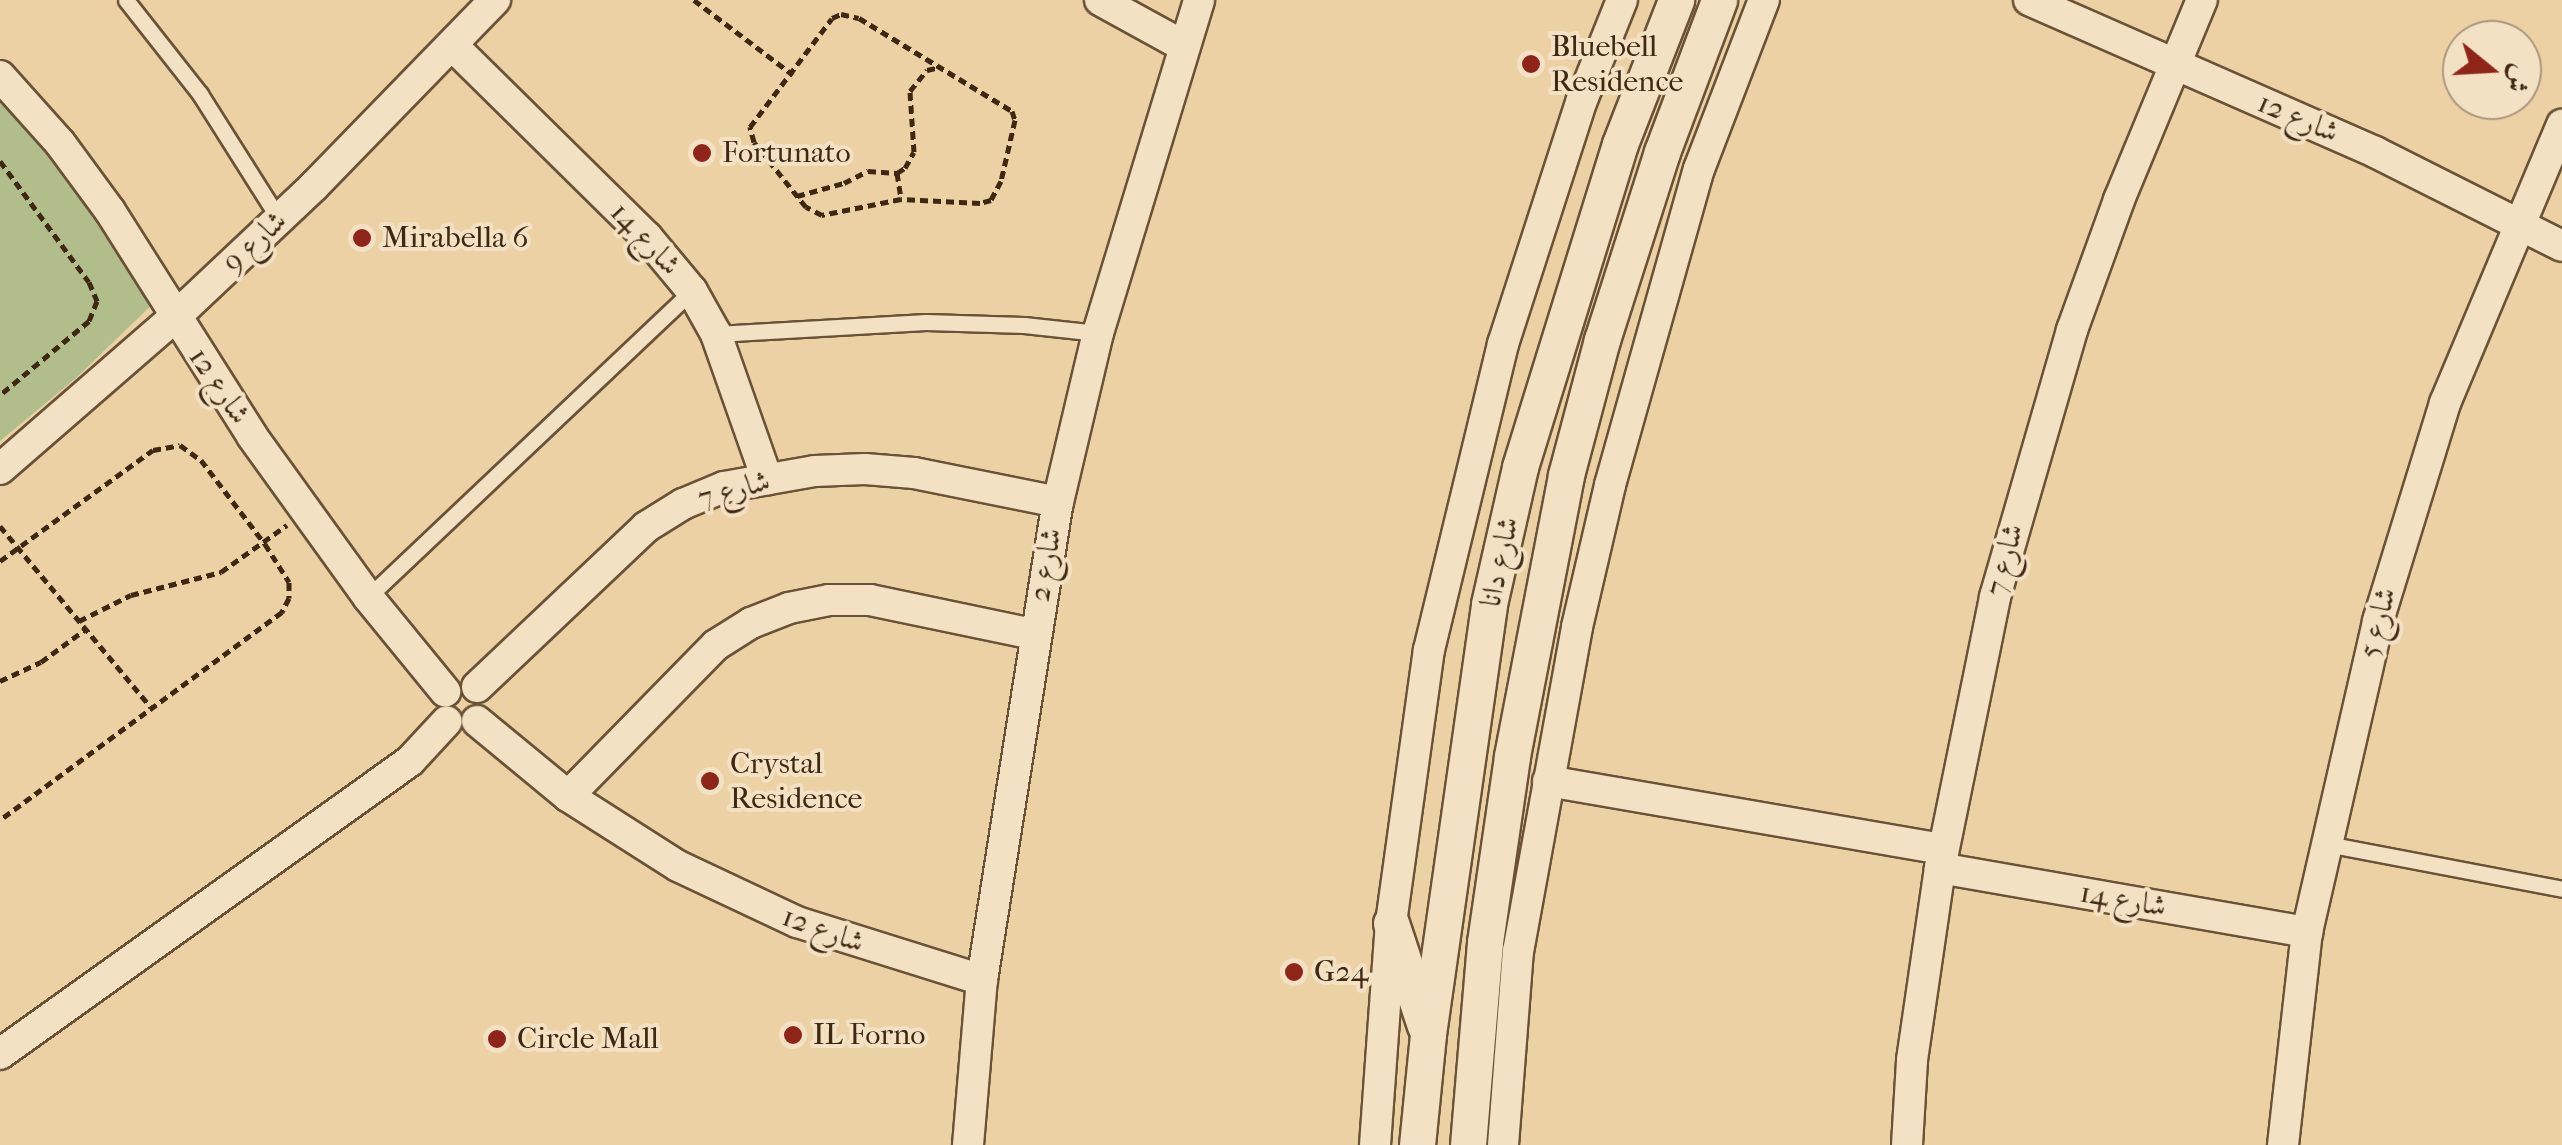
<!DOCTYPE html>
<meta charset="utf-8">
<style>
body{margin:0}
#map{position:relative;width:2562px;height:1145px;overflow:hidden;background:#ecd1a4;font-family:"IM FELL French Canon",Amiri,serif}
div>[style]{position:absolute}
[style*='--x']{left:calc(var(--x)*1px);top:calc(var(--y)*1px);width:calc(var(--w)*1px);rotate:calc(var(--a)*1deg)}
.green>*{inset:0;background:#b1bd8b}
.path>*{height:5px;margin-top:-2.5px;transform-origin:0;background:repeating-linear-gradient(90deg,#3f2811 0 8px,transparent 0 13px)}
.roads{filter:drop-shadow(2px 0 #6a5236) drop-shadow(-2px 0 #6a5236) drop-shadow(0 2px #6a5236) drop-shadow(0 -2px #6a5236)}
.service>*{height:15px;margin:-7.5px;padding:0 7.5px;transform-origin:7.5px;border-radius:7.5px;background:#f3e1c4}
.minor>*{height:30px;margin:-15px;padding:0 15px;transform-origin:15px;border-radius:15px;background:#f3e1c4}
.tertiary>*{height:35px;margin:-17.5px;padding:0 17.5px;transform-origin:17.5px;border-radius:17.5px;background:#f3e1c4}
.dots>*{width:28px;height:28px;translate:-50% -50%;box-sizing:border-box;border:5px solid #f3e1c4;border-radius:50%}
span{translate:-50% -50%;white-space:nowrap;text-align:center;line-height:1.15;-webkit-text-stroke:8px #f3e1c4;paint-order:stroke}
.poi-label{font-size:30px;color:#3f2811}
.left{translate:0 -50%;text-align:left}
.street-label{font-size:30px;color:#3f2811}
.north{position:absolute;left:2442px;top:20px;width:100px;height:100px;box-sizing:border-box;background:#f3e1c4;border:2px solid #ab977c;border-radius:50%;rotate:108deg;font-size:28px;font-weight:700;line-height:40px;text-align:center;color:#3f2811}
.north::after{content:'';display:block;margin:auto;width:35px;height:45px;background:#8f2418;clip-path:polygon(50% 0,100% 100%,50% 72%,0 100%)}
</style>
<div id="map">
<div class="green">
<div style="clip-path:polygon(0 99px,31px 129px,162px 295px,76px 378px,0 441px)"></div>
</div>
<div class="path">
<div style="--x:694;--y:0;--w:124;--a:37.1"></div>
<div style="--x:841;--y:14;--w:18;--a:13"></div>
<div style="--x:859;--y:18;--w:179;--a:31.3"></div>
<div style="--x:1012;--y:111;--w:9;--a:72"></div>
<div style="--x:1015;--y:120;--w:63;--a:102.9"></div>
<div style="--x:1001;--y:181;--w:21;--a:118"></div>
<div style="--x:991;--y:200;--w:11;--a:165"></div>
<div style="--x:980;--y:203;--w:79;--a:-177.1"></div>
<div style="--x:901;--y:199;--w:81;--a:168.6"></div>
<div style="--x:822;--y:215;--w:18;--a:-153"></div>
<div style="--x:806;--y:207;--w:83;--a:-128.7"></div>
<div style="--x:754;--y:142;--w:16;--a:-105"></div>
<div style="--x:750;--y:127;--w:136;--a:-53"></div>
<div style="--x:832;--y:18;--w:10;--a:-24"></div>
<div style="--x:0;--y:161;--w:150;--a:53.7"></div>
<div style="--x:89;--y:282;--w:21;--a:67"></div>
<div style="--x:97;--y:301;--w:22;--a:112"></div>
<div style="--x:89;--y:321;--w:116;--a:140.3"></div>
<div style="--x:897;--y:173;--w:26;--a:81"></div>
<div style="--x:797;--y:196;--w:49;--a:-15.5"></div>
<div style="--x:844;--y:183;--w:27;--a:-27"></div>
<div style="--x:868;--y:171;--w:29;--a:4"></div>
<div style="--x:897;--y:173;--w:9;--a:-32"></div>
<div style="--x:905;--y:168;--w:18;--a:-61"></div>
<div style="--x:914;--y:152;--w:61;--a:-93.8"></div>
<div style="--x:910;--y:91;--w:27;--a:-51"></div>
<div style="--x:927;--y:70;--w:13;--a:-13"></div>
<div style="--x:0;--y:526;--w:236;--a:50.2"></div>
<div style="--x:0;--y:561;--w:189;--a:-36"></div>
<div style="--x:153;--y:450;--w:27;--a:-10"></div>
<div style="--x:180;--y:445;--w:26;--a:36"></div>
<div style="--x:201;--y:460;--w:106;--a:52.7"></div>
<div style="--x:265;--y:544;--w:45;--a:57.7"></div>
<div style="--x:289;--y:582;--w:16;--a:90"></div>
<div style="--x:289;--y:598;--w:16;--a:117"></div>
<div style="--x:282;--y:612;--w:350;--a:143.6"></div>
<div style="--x:79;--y:621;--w:58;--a:-26.6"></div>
<div style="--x:131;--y:595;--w:93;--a:-14.3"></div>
<div style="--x:221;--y:572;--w:81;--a:-35.5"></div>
<div style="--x:0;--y:681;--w:45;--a:-24.9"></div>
<div style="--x:41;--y:662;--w:56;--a:-36.3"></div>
</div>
<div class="roads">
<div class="service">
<div style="--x:126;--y:0;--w:120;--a:51.8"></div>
<div style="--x:200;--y:94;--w:148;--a:57.7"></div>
<div style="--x:716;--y:334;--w:210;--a:-3.3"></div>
<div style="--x:926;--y:322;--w:98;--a:1.8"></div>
<div style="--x:1024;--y:325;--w:74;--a:6.2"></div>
<div style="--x:368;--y:597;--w:446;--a:-43.4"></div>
<div style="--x:2327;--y:844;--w:239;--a:10.8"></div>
</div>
<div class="minor">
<div style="--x:1100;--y:0;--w:94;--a:28.8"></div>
<div style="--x:2029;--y:0;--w:378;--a:23.7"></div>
<div style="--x:2375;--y:152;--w:209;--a:26.7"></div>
<div style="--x:453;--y:46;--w:272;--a:44.6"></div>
<div style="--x:647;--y:237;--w:70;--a:50.2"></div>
<div style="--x:692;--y:291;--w:49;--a:60.8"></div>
<div style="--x:716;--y:334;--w:154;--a:70.6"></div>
<div style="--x:0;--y:76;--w:90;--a:48.2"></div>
<div style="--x:60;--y:143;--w:84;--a:53.7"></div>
<div style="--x:110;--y:211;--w:266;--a:57.7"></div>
<div style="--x:252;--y:436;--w:198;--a:54.2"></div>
<div style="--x:368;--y:597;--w:122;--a:50.7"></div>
<div style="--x:0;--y:469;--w:230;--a:-41"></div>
<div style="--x:174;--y:318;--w:192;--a:-43.3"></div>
<div style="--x:314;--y:186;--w:260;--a:-45.8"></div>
<div style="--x:477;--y:687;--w:233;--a:-43.4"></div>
<div style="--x:646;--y:527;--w:44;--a:-31.9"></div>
<div style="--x:683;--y:504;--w:44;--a:-22.5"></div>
<div style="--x:724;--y:487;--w:92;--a:-10"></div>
<div style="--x:815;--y:471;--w:50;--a:-2.3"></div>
<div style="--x:865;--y:469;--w:49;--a:4.7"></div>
<div style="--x:914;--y:473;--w:147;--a:11.4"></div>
<div style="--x:477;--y:721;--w:118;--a:39.5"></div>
<div style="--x:568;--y:796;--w:130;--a:32.5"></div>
<div style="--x:678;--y:866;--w:132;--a:25.2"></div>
<div style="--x:797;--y:922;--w:194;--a:17.4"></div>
<div style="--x:1548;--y:781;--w:401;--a:9.8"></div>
<div style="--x:568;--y:796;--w:211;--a:-45.6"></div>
<div style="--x:716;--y:645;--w:41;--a:-32.2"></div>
<div style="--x:751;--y:623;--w:41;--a:-21.5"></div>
<div style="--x:789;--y:608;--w:41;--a:-11.3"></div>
<div style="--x:829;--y:600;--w:41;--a:0"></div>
<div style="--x:870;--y:600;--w:167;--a:11.8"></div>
<div style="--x:1940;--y:868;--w:373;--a:9.9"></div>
<div style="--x:0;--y:1054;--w:504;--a:-35.55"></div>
<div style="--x:410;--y:761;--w:54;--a:-47.2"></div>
<div style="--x:968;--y:1145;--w:166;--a:-85.2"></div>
<div style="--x:982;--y:980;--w:484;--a:-81"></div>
<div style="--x:1058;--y:502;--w:174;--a:-76.7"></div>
<div style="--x:1098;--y:333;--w:348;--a:-73.1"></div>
<div style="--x:1375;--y:1145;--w:223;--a:-85.9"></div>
<div style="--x:1391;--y:923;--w:276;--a:-82.1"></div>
<div style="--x:1429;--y:650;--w:315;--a:-76.4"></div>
<div style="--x:1503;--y:344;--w:256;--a:-72.1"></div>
<div style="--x:1582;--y:100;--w:108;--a:-68.2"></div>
<div style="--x:1503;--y:1145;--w:194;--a:-85.6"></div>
<div style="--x:1518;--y:952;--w:330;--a:-79.7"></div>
<div style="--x:1577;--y:627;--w:146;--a:-76.9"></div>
<div style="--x:1610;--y:485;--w:328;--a:-74.3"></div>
<div style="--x:1699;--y:169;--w:181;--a:-69"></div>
<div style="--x:1907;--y:1145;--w:85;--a:-86.6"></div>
<div style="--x:1912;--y:1060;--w:194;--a:-81.7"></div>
<div style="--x:1940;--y:868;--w:277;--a:-78.5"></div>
<div style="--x:1995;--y:597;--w:278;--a:-73.9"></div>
<div style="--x:2072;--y:330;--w:138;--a:-70.1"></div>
<div style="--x:2119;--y:200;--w:217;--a:-67.5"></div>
<div style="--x:2283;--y:1145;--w:214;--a:-83.6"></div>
<div style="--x:2307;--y:932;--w:319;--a:-77.1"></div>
<div style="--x:2378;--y:621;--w:228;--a:-72.9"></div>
<div style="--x:2445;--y:403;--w:302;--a:-67.2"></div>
</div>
<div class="tertiary">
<div style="--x:1391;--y:923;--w:108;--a:71.7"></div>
<div style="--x:1417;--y:1145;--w:112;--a:-84.3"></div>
<div style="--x:1428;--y:1034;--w:434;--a:-81.9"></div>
<div style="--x:1489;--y:604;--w:140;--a:-77.2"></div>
<div style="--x:1520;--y:467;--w:338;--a:-72.8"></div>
<div style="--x:1620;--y:144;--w:155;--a:-68.7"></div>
<div style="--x:1468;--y:1145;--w:204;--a:-85.2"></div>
<div style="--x:1485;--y:942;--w:188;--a:-81.7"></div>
<div style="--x:1512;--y:756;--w:286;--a:-79.1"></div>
<div style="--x:1566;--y:475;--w:140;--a:-75.1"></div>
<div style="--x:1602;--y:340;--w:197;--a:-72.3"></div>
<div style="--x:1662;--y:152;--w:162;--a:-69.4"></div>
</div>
</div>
<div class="dots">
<div style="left:1531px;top:64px;background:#8f2418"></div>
<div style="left:702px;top:153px;background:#8f2418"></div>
<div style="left:362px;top:238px;background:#8f2418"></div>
<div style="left:710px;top:781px;background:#8f2418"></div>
<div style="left:1294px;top:972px;background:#8f2418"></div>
<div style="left:793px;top:1035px;background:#8f2418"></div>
<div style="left:497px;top:1039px;background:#8f2418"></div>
</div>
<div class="poi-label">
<span class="left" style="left:1551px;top:64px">Bluebell<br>Residence</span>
<span class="left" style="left:722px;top:153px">Fortunato</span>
<span class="left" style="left:382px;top:238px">Mirabella 6</span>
<span class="left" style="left:730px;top:781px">Crystal<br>Residence</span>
<span class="left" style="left:1314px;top:972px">G24</span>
<span class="left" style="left:813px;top:1035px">IL Forno</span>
<span class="left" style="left:517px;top:1039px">Circle Mall</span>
</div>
<div class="street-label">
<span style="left:2298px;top:118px;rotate:23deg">شارع 12</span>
<span style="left:645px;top:239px;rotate:47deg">شارع 14</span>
<span style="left:255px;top:242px;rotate:-43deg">شارع 9</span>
<span style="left:219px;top:386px;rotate:56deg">شارع 12</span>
<span style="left:734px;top:490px;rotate:-15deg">شارع 7</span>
<span style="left:2005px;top:560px;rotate:-75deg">شارع 7</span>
<span style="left:1500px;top:562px;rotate:-78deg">شارع دانا</span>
<span style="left:1046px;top:565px;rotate:-80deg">شارع 2</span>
<span style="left:2378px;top:623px;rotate:-75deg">شارع 5</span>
<span style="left:2123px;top:900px;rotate:10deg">شارع 14</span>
<span style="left:823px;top:930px;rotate:20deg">شارع 12</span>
</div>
<div class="north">ش</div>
</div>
